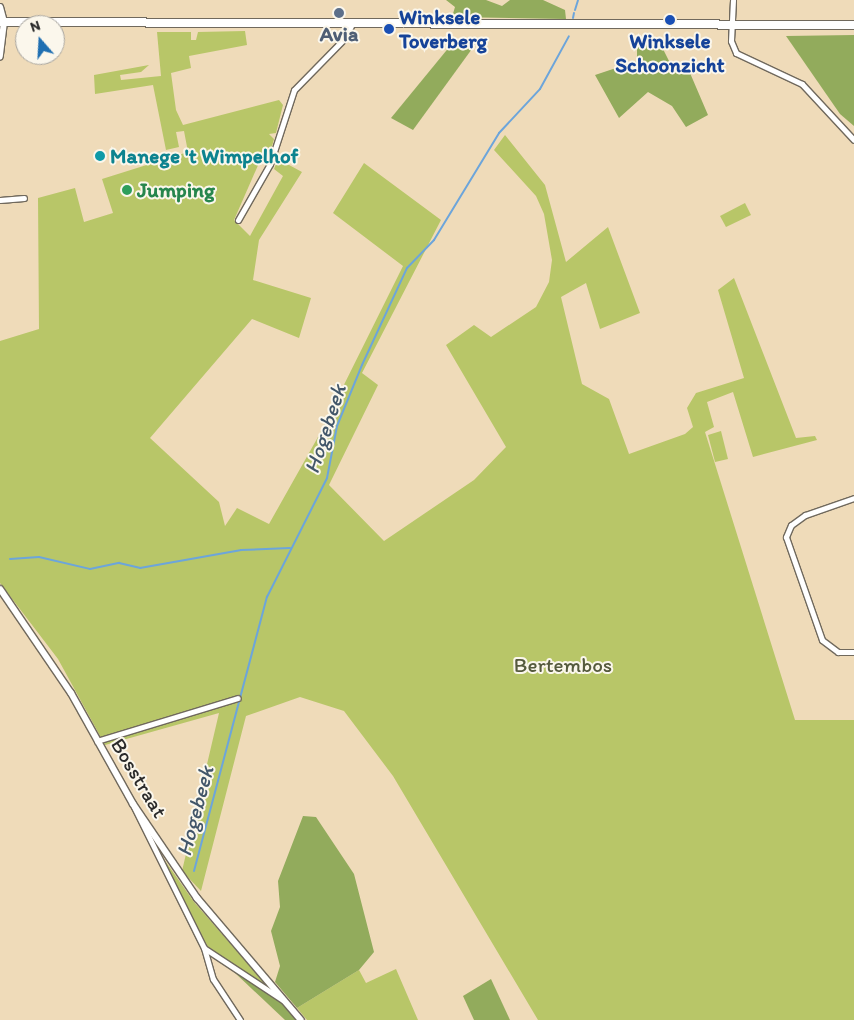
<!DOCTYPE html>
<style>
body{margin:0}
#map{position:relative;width:854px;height:1020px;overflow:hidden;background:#efdbb9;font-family:Itim,sans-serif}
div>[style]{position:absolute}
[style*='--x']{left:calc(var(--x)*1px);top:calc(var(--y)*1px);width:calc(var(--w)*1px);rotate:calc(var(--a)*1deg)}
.green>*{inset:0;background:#b8c668}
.forest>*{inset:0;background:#92ab5c}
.stream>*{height:2px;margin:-1px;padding:0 1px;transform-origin:1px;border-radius:1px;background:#6ca5db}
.roads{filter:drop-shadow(1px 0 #70695d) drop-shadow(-1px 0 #70695d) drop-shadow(0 1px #70695d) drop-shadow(0 -1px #70695d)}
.minor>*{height:5px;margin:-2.5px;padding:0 2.5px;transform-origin:2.5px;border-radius:2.5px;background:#fff}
.tertiary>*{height:6px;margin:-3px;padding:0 3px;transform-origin:3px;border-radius:3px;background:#fff}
.primary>*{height:8px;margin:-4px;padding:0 4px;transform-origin:4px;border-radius:4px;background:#fff}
.dots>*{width:14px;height:14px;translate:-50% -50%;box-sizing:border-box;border:2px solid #fbf7ec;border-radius:50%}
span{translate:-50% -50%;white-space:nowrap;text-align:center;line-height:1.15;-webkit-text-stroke:4px #fbf7ec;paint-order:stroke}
.transit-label{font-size:21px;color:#164399;font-weight:700}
.left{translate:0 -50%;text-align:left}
.service-label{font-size:21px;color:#4e5e75;font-weight:700}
.culture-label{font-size:21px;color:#0d838f;font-weight:700}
.leisure-label{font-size:21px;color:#27864d;font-weight:700}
.park-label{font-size:21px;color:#555a3d}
.street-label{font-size:21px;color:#2b2b2b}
.water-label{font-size:22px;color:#425669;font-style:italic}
.north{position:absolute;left:15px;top:15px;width:50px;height:50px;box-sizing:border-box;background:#fbf7ec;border:1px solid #a8a59f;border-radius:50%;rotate:341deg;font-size:14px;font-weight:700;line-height:20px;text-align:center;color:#2b2b2b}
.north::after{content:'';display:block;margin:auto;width:18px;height:22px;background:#1f6fb2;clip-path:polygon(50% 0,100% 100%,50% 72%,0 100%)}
</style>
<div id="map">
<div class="green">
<div style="clip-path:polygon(245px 31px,247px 45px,189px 56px,191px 68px,171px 73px,176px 110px,183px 125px,279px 100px,283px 105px,276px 133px,269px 134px,274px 139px,271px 150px,266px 147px,234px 220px,250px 236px,283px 176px,274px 169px,278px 159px,302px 172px,259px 240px,253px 280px,311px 298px,299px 338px,252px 319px,150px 438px,219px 502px,225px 526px,237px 508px,269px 524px,318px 437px,403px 266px,333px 213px,364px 163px,441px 220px,362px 373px,378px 385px,329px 485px,384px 541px,474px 480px,506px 447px,446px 345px,474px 325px,491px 337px,536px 307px,549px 282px,552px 260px,544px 214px,536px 196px,494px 150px,505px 135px,545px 185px,566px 262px,608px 227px,640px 313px,600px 329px,586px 283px,561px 297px,582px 384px,609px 399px,629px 454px,685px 434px,693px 427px,687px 408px,696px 393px,744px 378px,718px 290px,734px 278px,796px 438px,815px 436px,817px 440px,753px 457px,733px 392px,707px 402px,714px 427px,705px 432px,795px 720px,854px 720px,854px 1020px,538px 1020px,393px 776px,344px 711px,300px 697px,246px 716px,201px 891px,182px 871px,219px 713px,105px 745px,58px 659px,0 583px,0 341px,39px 329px,38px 198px,75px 188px,84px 222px,113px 213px,102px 179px,188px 152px,184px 131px,176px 132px,179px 147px,166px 150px,153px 85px,95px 94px,94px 75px,149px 65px,141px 72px,120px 75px,121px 80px,161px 76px,157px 32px,191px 32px,191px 40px,196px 40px,198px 32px)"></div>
<div style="clip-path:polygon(745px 203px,751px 215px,726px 227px,720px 216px)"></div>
<div style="clip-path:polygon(721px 431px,728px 459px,715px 462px,708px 435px)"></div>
<div style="clip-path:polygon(154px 845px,194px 902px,269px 988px,208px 947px)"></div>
<div style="clip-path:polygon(396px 969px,418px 1020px,307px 1020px,297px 1008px,359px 970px,366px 983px)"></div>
</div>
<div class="forest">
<div style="clip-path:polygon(446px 0,486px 0,502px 6px,510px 0,543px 0,565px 10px,566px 19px,452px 17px,455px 7px)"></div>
<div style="clip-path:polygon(854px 35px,854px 126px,840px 114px,786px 36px)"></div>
<div style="clip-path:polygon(455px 40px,477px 42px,413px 130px,391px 118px)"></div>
<div style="clip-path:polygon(637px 40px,659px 41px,673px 69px,690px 73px,708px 115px,686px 127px,672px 106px,648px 92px,619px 118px,595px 75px,637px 61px)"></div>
<div style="clip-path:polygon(303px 816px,316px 817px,354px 874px,374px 952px,359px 970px,297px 1008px,275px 982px,280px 966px,271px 931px,280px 907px,278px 881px)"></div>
<div style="clip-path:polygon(234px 972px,281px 1002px,297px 1020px,285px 1020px)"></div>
<div style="clip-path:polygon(491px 979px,510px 1020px,474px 1020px,463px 996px)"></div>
</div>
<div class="stream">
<div style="--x:575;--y:10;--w:10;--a:-73"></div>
<div style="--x:573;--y:18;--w:5;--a:-79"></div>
<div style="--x:10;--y:559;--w:29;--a:-4"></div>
<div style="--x:39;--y:557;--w:52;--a:13.2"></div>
<div style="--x:90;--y:569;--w:30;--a:-12"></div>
<div style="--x:119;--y:563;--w:22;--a:13"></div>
<div style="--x:140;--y:568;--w:103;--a:-10.1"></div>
<div style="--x:241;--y:550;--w:49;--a:-2.3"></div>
<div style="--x:194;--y:871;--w:284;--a:-75.1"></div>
<div style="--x:267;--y:597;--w:133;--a:-63.2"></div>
<div style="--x:327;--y:478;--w:53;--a:-79.1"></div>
<div style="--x:337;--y:426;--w:66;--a:-67.7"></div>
<div style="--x:362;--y:365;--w:107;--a:-65.1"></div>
<div style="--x:407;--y:268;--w:39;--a:-46"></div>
<div style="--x:434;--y:240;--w:125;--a:-58.7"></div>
<div style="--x:499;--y:133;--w:60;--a:-47"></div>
<div style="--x:540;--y:89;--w:60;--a:-61.3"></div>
</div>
<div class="roads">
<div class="minor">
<div style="--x:733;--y:0;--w:41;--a:92.8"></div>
<div style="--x:731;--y:41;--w:13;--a:67"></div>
<div style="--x:736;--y:53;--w:73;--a:25.2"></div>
<div style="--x:802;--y:84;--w:76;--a:47.1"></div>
<div style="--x:0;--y:200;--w:24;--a:-5"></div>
<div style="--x:238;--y:220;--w:64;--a:-60.3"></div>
<div style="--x:270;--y:164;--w:78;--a:-72"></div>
<div style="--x:294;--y:90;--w:71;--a:-45.6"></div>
<div style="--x:344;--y:39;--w:17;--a:-62"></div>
<div style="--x:854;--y:498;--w:52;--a:160.9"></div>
<div style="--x:805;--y:515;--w:17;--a:144"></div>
<div style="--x:791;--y:525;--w:13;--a:113"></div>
<div style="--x:786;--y:537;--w:109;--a:70.7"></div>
<div style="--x:822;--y:640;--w:20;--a:37"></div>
<div style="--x:838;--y:652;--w:16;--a:0"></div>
<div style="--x:97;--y:741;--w:147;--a:-17"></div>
<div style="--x:134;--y:807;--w:157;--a:63.6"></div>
<div style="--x:204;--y:948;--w:32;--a:74"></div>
<div style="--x:213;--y:979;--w:49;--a:56.6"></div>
<div style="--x:204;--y:948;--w:95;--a:33.4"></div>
</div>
<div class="tertiary">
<div style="--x:0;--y:7;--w:16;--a:75"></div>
<div style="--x:4;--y:22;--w:35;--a:97"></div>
<div style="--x:0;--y:589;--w:126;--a:55.7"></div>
<div style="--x:71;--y:693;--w:127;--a:60.8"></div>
<div style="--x:133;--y:804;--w:114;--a:55.8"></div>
<div style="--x:197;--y:898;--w:160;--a:49.6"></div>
</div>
<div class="primary">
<div style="--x:0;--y:22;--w:854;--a:0.2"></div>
</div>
</div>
<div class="dots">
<div style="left:339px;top:13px;background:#5c6f8a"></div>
<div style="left:670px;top:20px;background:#1a4fb4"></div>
<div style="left:389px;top:29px;background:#1a4fb4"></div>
<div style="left:100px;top:156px;background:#0f9aa8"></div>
<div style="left:127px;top:190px;background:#2e9e5b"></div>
</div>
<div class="transit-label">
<span class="left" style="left:399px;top:29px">Winksele<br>Toverberg</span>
<span style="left:670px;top:53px">Winksele<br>Schoonzicht</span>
</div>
<div class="service-label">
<span style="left:339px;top:34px">Avia</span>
</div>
<div class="culture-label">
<span class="left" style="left:110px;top:156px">Manege 't Wimpelhof</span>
</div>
<div class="leisure-label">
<span class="left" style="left:137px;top:190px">Jumping</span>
</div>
<div class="park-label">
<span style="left:563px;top:665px">Bertembos</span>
</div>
<div class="street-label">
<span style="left:139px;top:778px;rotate:59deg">Bosstraat</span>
</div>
<div class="water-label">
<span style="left:325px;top:429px;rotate:-72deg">Hogebeek</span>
<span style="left:195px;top:811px;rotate:-75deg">Hogebeek</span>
</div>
<div class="north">N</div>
</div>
